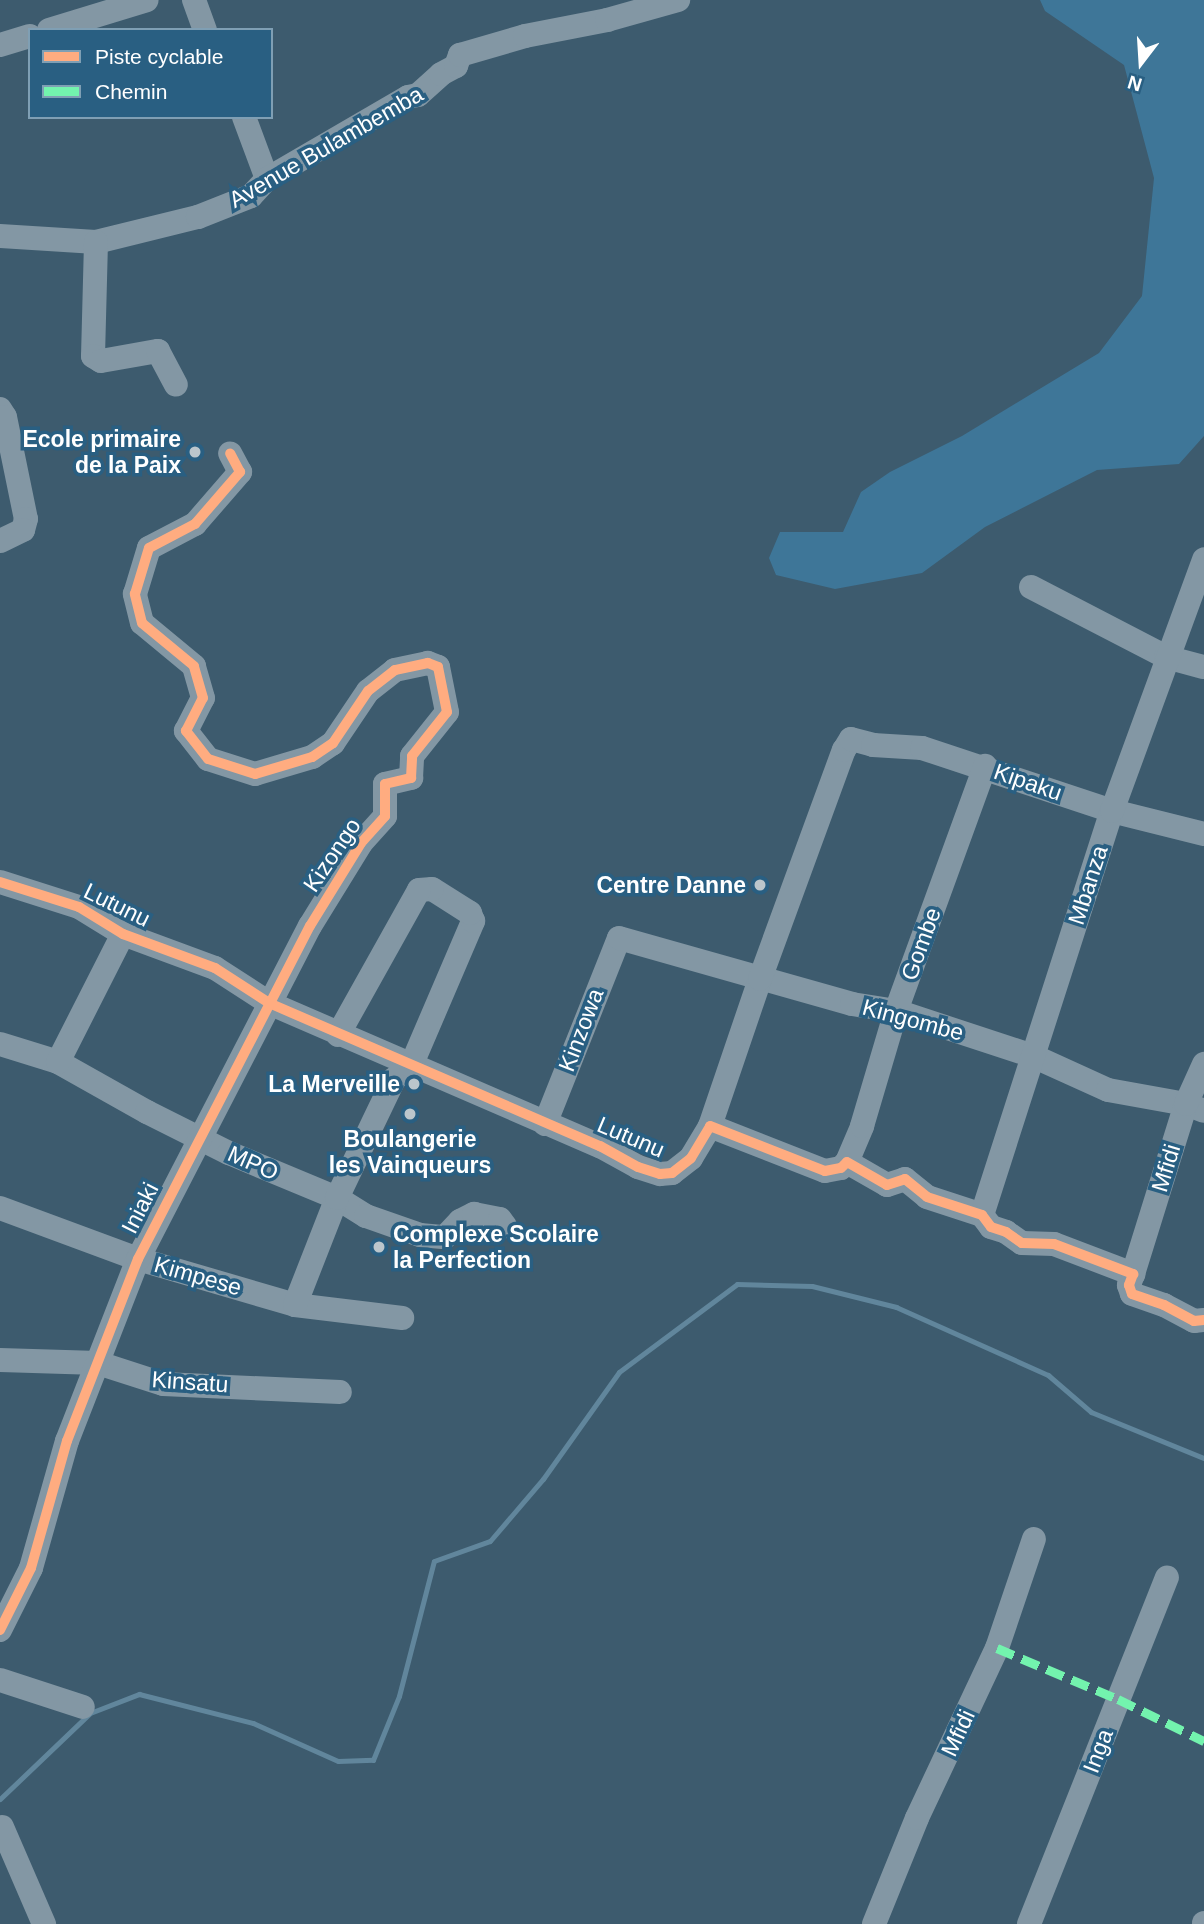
<!DOCTYPE html>
<style>
body{margin:0}
#map{position:relative;width:1204px;height:1924px;overflow:hidden;background:#3d5b6e;font-family:Helvetica,sans-serif}
div>[style]{position:absolute}
[style*='--x']{left:calc(var(--x)*1px);top:calc(var(--y)*1px);width:calc(var(--w)*1px);rotate:calc(var(--a)*1deg)}
.green>*{inset:0;background:#3e7698}
.stream>*{height:5px;margin:-2.5px;padding:0 2.5px;transform-origin:2.5px;border-radius:2.5px;background:#61869c}
.minor>*{height:24px;margin:-12px;padding:0 12px;transform-origin:12px;border-radius:12px;background:#8397a4}
.quiet>*{height:9px;margin-top:-4.5px;transform-origin:0;background:repeating-linear-gradient(90deg,#73f3ae 0 18px,transparent 0 27px)}
.cycleway>*{height:10px;margin:-5px;padding:0 5px;transform-origin:5px;border-radius:5px;background:#ffac80}
.dots>*{width:19px;height:19px;translate:-50% -50%;box-sizing:border-box;border:4px solid #295f82;border-radius:50%}
span{translate:-50% -50%;white-space:nowrap;text-align:center;line-height:1.15;-webkit-text-stroke:7px #295f82;paint-order:stroke}
.street-label{font-size:23px;color:#fff}
.poi-label{font-size:23px;color:#fff;font-weight:700}
.right{translate:-100% -50%;text-align:right}
.left{translate:0 -50%;text-align:left}
.legend{position:absolute;left:28px;top:28px;width:245px;height:91px;box-sizing:border-box;background:#295f82;border:2px solid #7f9fb4;margin:0;padding:9px 12px;list-style:none;font-size:21px;color:#fff}
.legend li{display:flex;align-items:center;gap:14px;height:35px}
.legend b{width:35px;border:2px solid #7f9fb4}
.north{position:absolute;left:1106px;top:28px;width:70px;height:70px;-webkit-text-stroke:5px #295f82;paint-order:stroke;rotate:197deg;font-size:19px;font-weight:700;line-height:28px;text-align:center;color:#fff}
.north::after{content:'';display:block;margin:auto;width:24px;height:32px;background:#fff;clip-path:polygon(50% 0,100% 100%,50% 72%,0 100%)}
</style>
<div id="map">
<div class="green">
<div style="clip-path:polygon(1040px 0,1204px 0,1204px 436px,1179px 464px,1097px 470px,985px 527px,922px 573px,835px 589px,776px 575px,769px 558px,780px 532px,843px 532px,861px 492px,890px 472px,962px 436px,1099px 353px,1142px 296px,1154px 178px,1124px 65px,1045px 11px)"></div>
</div>
<div class="stream">
<div style="--x:0;--y:1799;--w:124;--a:-43.7"></div>
<div style="--x:90;--y:1713;--w:53;--a:-21.2"></div>
<div style="--x:139;--y:1694;--w:118;--a:14.3"></div>
<div style="--x:253;--y:1723;--w:93;--a:24.1"></div>
<div style="--x:338;--y:1761;--w:35;--a:-2"></div>
<div style="--x:373;--y:1760;--w:69;--a:-67.9"></div>
<div style="--x:399;--y:1696;--w:139;--a:-75.5"></div>
<div style="--x:434;--y:1561;--w:59;--a:-19.7"></div>
<div style="--x:490;--y:1541;--w:82;--a:-49.5"></div>
<div style="--x:543;--y:1479;--w:131;--a:-54.6"></div>
<div style="--x:619;--y:1372;--w:147;--a:-36.7"></div>
<div style="--x:737;--y:1284;--w:75;--a:1.5"></div>
<div style="--x:812;--y:1286;--w:87;--a:14"></div>
<div style="--x:896;--y:1307;--w:167;--a:24.1"></div>
<div style="--x:1048;--y:1375;--w:57;--a:40.7"></div>
<div style="--x:1091;--y:1412;--w:122;--a:22.2"></div>
</div>
<div class="minor">
<div style="--x:194;--y:0;--w:32;--a:70"></div>
<div style="--x:49;--y:30;--w:102;--a:-17"></div>
<div style="--x:0;--y:45;--w:31;--a:-17"></div>
<div style="--x:244;--y:117;--w:66;--a:69.6"></div>
<div style="--x:0;--y:236;--w:96;--a:3.6"></div>
<div style="--x:96;--y:242;--w:105;--a:-13.8"></div>
<div style="--x:198;--y:217;--w:57;--a:-21.6"></div>
<div style="--x:251;--y:196;--w:23;--a:-47"></div>
<div style="--x:267;--y:179;--w:163;--a:-30.2"></div>
<div style="--x:408;--y:97;--w:10;--a:-11"></div>
<div style="--x:418;--y:95;--w:31;--a:-42"></div>
<div style="--x:441;--y:74;--w:17;--a:-28"></div>
<div style="--x:456;--y:66;--w:12;--a:-70"></div>
<div style="--x:460;--y:55;--w:68;--a:-16.3"></div>
<div style="--x:525;--y:36;--w:84;--a:-11"></div>
<div style="--x:607;--y:20;--w:74;--a:-15.7"></div>
<div style="--x:96;--y:242;--w:114;--a:91.5"></div>
<div style="--x:93;--y:356;--w:9;--a:32"></div>
<div style="--x:101;--y:361;--w:58;--a:-10"></div>
<div style="--x:158;--y:351;--w:38;--a:62"></div>
<div style="--x:0;--y:409;--w:9;--a:58"></div>
<div style="--x:5;--y:417;--w:104;--a:78.4"></div>
<div style="--x:26;--y:519;--w:11;--a:105"></div>
<div style="--x:23;--y:530;--w:25;--a:154"></div>
<div style="--x:1031;--y:587;--w:152;--a:27.4"></div>
<div style="--x:1166;--y:657;--w:39;--a:15"></div>
<div style="--x:0;--y:882;--w:83;--a:17.6"></div>
<div style="--x:79;--y:907;--w:52;--a:31.5"></div>
<div style="--x:123;--y:934;--w:98;--a:20.3"></div>
<div style="--x:215;--y:968;--w:64;--a:32.9"></div>
<div style="--x:269;--y:1003;--w:361;--a:23.4"></div>
<div style="--x:600;--y:1146;--w:43;--a:28.9"></div>
<div style="--x:638;--y:1167;--w:23;--a:18"></div>
<div style="--x:660;--y:1174;--w:12;--a:-5"></div>
<div style="--x:672;--y:1173;--w:24;--a:-38"></div>
<div style="--x:691;--y:1158;--w:37;--a:-59"></div>
<div style="--x:710;--y:1126;--w:123;--a:21.4"></div>
<div style="--x:825;--y:1171;--w:16;--a:-11"></div>
<div style="--x:841;--y:1168;--w:8;--a:-45"></div>
<div style="--x:847;--y:1162;--w:46;--a:29.9"></div>
<div style="--x:887;--y:1185;--w:19;--a:-18"></div>
<div style="--x:905;--y:1179;--w:28;--a:39"></div>
<div style="--x:927;--y:1197;--w:58;--a:18.1"></div>
<div style="--x:982;--y:1215;--w:15;--a:53"></div>
<div style="--x:991;--y:1227;--w:16;--a:18"></div>
<div style="--x:1006;--y:1232;--w:19;--a:35"></div>
<div style="--x:1022;--y:1243;--w:32;--a:2"></div>
<div style="--x:1054;--y:1244;--w:85;--a:20.8"></div>
<div style="--x:1133;--y:1274;--w:12;--a:110"></div>
<div style="--x:1129;--y:1285;--w:9;--a:72"></div>
<div style="--x:1132;--y:1294;--w:34;--a:19"></div>
<div style="--x:1164;--y:1305;--w:34;--a:28"></div>
<div style="--x:1194;--y:1321;--w:10;--a:-6"></div>
<div style="--x:0;--y:1044;--w:61;--a:17.2"></div>
<div style="--x:58;--y:1062;--w:102;--a:29.3"></div>
<div style="--x:147;--y:1112;--w:92;--a:26.6"></div>
<div style="--x:229;--y:1153;--w:117;--a:22.6"></div>
<div style="--x:337;--y:1198;--w:34;--a:32"></div>
<div style="--x:366;--y:1216;--w:57;--a:19.4"></div>
<div style="--x:420;--y:1235;--w:25;--a:5"></div>
<div style="--x:445;--y:1237;--w:22;--a:-47"></div>
<div style="--x:460;--y:1221;--w:16;--a:-27"></div>
<div style="--x:474;--y:1214;--w:26;--a:11"></div>
<div style="--x:500;--y:1219;--w:9;--a:54"></div>
<div style="--x:58;--y:1062;--w:144;--a:-63.1"></div>
<div style="--x:545;--y:1124;--w:200;--a:-68.3"></div>
<div style="--x:619;--y:938;--w:242;--a:15.8"></div>
<div style="--x:852;--y:1004;--w:45;--a:9"></div>
<div style="--x:896;--y:1011;--w:144;--a:18.2"></div>
<div style="--x:1033;--y:1056;--w:82;--a:24.4"></div>
<div style="--x:1108;--y:1090;--w:79;--a:10.2"></div>
<div style="--x:1186;--y:1104;--w:19;--a:21"></div>
<div style="--x:710;--y:1126;--w:155;--a:-71.2"></div>
<div style="--x:760;--y:979;--w:244;--a:-69.9"></div>
<div style="--x:844;--y:750;--w:13;--a:-58"></div>
<div style="--x:851;--y:739;--w:23;--a:15"></div>
<div style="--x:873;--y:745;--w:49;--a:3.5"></div>
<div style="--x:922;--y:748;--w:200;--a:18.3"></div>
<div style="--x:1112;--y:811;--w:95;--a:14"></div>
<div style="--x:847;--y:1162;--w:39;--a:-67"></div>
<div style="--x:862;--y:1126;--w:120;--a:-73.5"></div>
<div style="--x:896;--y:1011;--w:261;--a:-70"></div>
<div style="--x:0;--y:1208;--w:147;--a:20.3"></div>
<div style="--x:138;--y:1259;--w:164;--a:16.3"></div>
<div style="--x:295;--y:1305;--w:108;--a:6.9"></div>
<div style="--x:982;--y:1215;--w:424;--a:-72.2"></div>
<div style="--x:1112;--y:811;--w:268;--a:-69.9"></div>
<div style="--x:1133;--y:1274;--w:178;--a:-72.7"></div>
<div style="--x:1186;--y:1104;--w:44;--a:-65.8"></div>
<div style="--x:295;--y:1305;--w:115;--a:-68.6"></div>
<div style="--x:337;--y:1198;--w:132;--a:-64.4"></div>
<div style="--x:394;--y:1079;--w:21;--a:-37"></div>
<div style="--x:411;--y:1066;--w:158;--a:-66.8"></div>
<div style="--x:473;--y:921;--w:9;--a:-111"></div>
<div style="--x:470;--y:913;--w:45;--a:-147.7"></div>
<div style="--x:432;--y:889;--w:13;--a:176"></div>
<div style="--x:419;--y:890;--w:166;--a:119.2"></div>
<div style="--x:0;--y:1360;--w:98;--a:1.8"></div>
<div style="--x:98;--y:1363;--w:68;--a:17.9"></div>
<div style="--x:163;--y:1384;--w:177;--a:2.6"></div>
<div style="--x:0;--y:1630;--w:69;--a:-63.4"></div>
<div style="--x:31;--y:1568;--w:132;--a:-74.2"></div>
<div style="--x:67;--y:1441;--w:195;--a:-68.7"></div>
<div style="--x:138;--y:1259;--w:375;--a:-62.7"></div>
<div style="--x:310;--y:926;--w:97;--a:-58.4"></div>
<div style="--x:361;--y:843;--w:36;--a:-48"></div>
<div style="--x:385;--y:816;--w:32;--a:-90"></div>
<div style="--x:385;--y:784;--w:27;--a:-13"></div>
<div style="--x:411;--y:778;--w:22;--a:-87"></div>
<div style="--x:412;--y:756;--w:56;--a:-51.5"></div>
<div style="--x:447;--y:712;--w:46;--a:-101.3"></div>
<div style="--x:438;--y:667;--w:11;--a:-158"></div>
<div style="--x:428;--y:663;--w:34;--a:168"></div>
<div style="--x:395;--y:670;--w:34;--a:142"></div>
<div style="--x:368;--y:691;--w:63;--a:123.9"></div>
<div style="--x:333;--y:743;--w:25;--a:146"></div>
<div style="--x:312;--y:757;--w:59;--a:163.4"></div>
<div style="--x:255;--y:774;--w:49;--a:-162.3"></div>
<div style="--x:208;--y:759;--w:36;--a:-128"></div>
<div style="--x:186;--y:731;--w:37;--a:-63"></div>
<div style="--x:203;--y:698;--w:33;--a:-106"></div>
<div style="--x:194;--y:666;--w:67;--a:-140.4"></div>
<div style="--x:142;--y:623;--w:30;--a:-104"></div>
<div style="--x:135;--y:594;--w:48;--a:-73.1"></div>
<div style="--x:149;--y:548;--w:52;--a:-27.6"></div>
<div style="--x:195;--y:524;--w:69;--a:-49.1"></div>
<div style="--x:240;--y:472;--w:21;--a:-118"></div>
<div style="--x:0;--y:1680;--w:87;--a:18"></div>
<div style="--x:2;--y:1827;--w:106;--a:66.6"></div>
<div style="--x:874;--y:1924;--w:114;--a:-67.9"></div>
<div style="--x:917;--y:1818;--w:188;--a:-64.8"></div>
<div style="--x:997;--y:1648;--w:115;--a:-71.3"></div>
<div style="--x:1029;--y:1924;--w:373;--a:-68.3"></div>
<div style="--x:1204;--y:1924;--w:1;--a:-90"></div>
</div>
<div class="quiet">
<div style="--x:997;--y:1648;--w:131;--a:22.9"></div>
<div style="--x:1118;--y:1699;--w:96;--a:26"></div>
</div>
<div class="cycleway">
<div style="--x:0;--y:882;--w:83;--a:17.6"></div>
<div style="--x:79;--y:907;--w:52;--a:31.5"></div>
<div style="--x:123;--y:934;--w:98;--a:20.3"></div>
<div style="--x:215;--y:968;--w:64;--a:32.9"></div>
<div style="--x:269;--y:1003;--w:361;--a:23.4"></div>
<div style="--x:600;--y:1146;--w:43;--a:28.9"></div>
<div style="--x:638;--y:1167;--w:23;--a:18"></div>
<div style="--x:660;--y:1174;--w:12;--a:-5"></div>
<div style="--x:672;--y:1173;--w:24;--a:-38"></div>
<div style="--x:691;--y:1158;--w:37;--a:-59"></div>
<div style="--x:710;--y:1126;--w:123;--a:21.4"></div>
<div style="--x:825;--y:1171;--w:16;--a:-11"></div>
<div style="--x:841;--y:1168;--w:8;--a:-45"></div>
<div style="--x:847;--y:1162;--w:46;--a:29.9"></div>
<div style="--x:887;--y:1185;--w:19;--a:-18"></div>
<div style="--x:905;--y:1179;--w:28;--a:39"></div>
<div style="--x:927;--y:1197;--w:58;--a:18.1"></div>
<div style="--x:982;--y:1215;--w:15;--a:53"></div>
<div style="--x:991;--y:1227;--w:16;--a:18"></div>
<div style="--x:1006;--y:1232;--w:19;--a:35"></div>
<div style="--x:1022;--y:1243;--w:32;--a:2"></div>
<div style="--x:1054;--y:1244;--w:85;--a:20.8"></div>
<div style="--x:1133;--y:1274;--w:12;--a:110"></div>
<div style="--x:1129;--y:1285;--w:9;--a:72"></div>
<div style="--x:1132;--y:1294;--w:34;--a:19"></div>
<div style="--x:1164;--y:1305;--w:34;--a:28"></div>
<div style="--x:1194;--y:1321;--w:10;--a:-6"></div>
<div style="--x:0;--y:1630;--w:69;--a:-63.4"></div>
<div style="--x:31;--y:1568;--w:132;--a:-74.2"></div>
<div style="--x:67;--y:1441;--w:195;--a:-68.7"></div>
<div style="--x:138;--y:1259;--w:375;--a:-62.7"></div>
<div style="--x:310;--y:926;--w:97;--a:-58.4"></div>
<div style="--x:361;--y:843;--w:36;--a:-48"></div>
<div style="--x:385;--y:816;--w:32;--a:-90"></div>
<div style="--x:385;--y:784;--w:27;--a:-13"></div>
<div style="--x:411;--y:778;--w:22;--a:-87"></div>
<div style="--x:412;--y:756;--w:56;--a:-51.5"></div>
<div style="--x:447;--y:712;--w:46;--a:-101.3"></div>
<div style="--x:438;--y:667;--w:11;--a:-158"></div>
<div style="--x:428;--y:663;--w:34;--a:168"></div>
<div style="--x:395;--y:670;--w:34;--a:142"></div>
<div style="--x:368;--y:691;--w:63;--a:123.9"></div>
<div style="--x:333;--y:743;--w:25;--a:146"></div>
<div style="--x:312;--y:757;--w:59;--a:163.4"></div>
<div style="--x:255;--y:774;--w:49;--a:-162.3"></div>
<div style="--x:208;--y:759;--w:36;--a:-128"></div>
<div style="--x:186;--y:731;--w:37;--a:-63"></div>
<div style="--x:203;--y:698;--w:33;--a:-106"></div>
<div style="--x:194;--y:666;--w:67;--a:-140.4"></div>
<div style="--x:142;--y:623;--w:30;--a:-104"></div>
<div style="--x:135;--y:594;--w:48;--a:-73.1"></div>
<div style="--x:149;--y:548;--w:52;--a:-27.6"></div>
<div style="--x:195;--y:524;--w:69;--a:-49.1"></div>
<div style="--x:240;--y:472;--w:21;--a:-118"></div>
</div>
<div class="dots">
<div style="left:195px;top:452px;background:#bbc6cc"></div>
<div style="left:760px;top:885px;background:#bbc6cc"></div>
<div style="left:414px;top:1084px;background:#bbc6cc"></div>
<div style="left:410px;top:1114px;background:#bbc6cc"></div>
<div style="left:379px;top:1247px;background:#bbc6cc"></div>
</div>
<div class="street-label">
<span style="left:326px;top:147px;rotate:-30deg">Avenue Bulambemba</span>
<span style="left:1028px;top:782px;rotate:19deg">Kipaku</span>
<span style="left:332px;top:855px;rotate:-56deg">Kizongo</span>
<span style="left:1088px;top:885px;rotate:-72deg">Mbanza</span>
<span style="left:117px;top:905px;rotate:26deg">Lutunu</span>
<span style="left:921px;top:944px;rotate:-70deg">Gombe</span>
<span style="left:913px;top:1020px;rotate:15deg">Kingombe</span>
<span style="left:581px;top:1030px;rotate:-69deg">Kinzowa</span>
<span style="left:631px;top:1137px;rotate:23deg">Lutunu</span>
<span style="left:253px;top:1163px;rotate:24deg">MPO</span>
<span style="left:1166px;top:1168px;rotate:-73deg">Mfidi</span>
<span style="left:140px;top:1208px;rotate:-63deg">Iniaki</span>
<span style="left:198px;top:1276px;rotate:16deg">Kimpese</span>
<span style="left:190px;top:1382px;rotate:4deg">Kinsatu</span>
<span style="left:958px;top:1733px;rotate:-65deg">Mfidi</span>
<span style="left:1098px;top:1751px;rotate:-69deg">Inga</span>
</div>
<div class="poi-label">
<span class="right" style="left:181px;top:452px">Ecole primaire<br>de la Paix</span>
<span class="right" style="left:746px;top:885px">Centre Danne</span>
<span class="right" style="left:400px;top:1084px">La Merveille</span>
<span style="left:410px;top:1152px">Boulangerie<br>les Vainqueurs</span>
<span class="left" style="left:393px;top:1247px">Complexe Scolaire<br>la Perfection</span>
</div>
<ul class="legend">
<li><b style="height:9px;background:#ffac80"></b>Piste cyclable</li>
<li><b style="height:9px;background:#73f3ae"></b>Chemin</li>
</ul>
<div class="north">N</div>
</div>
